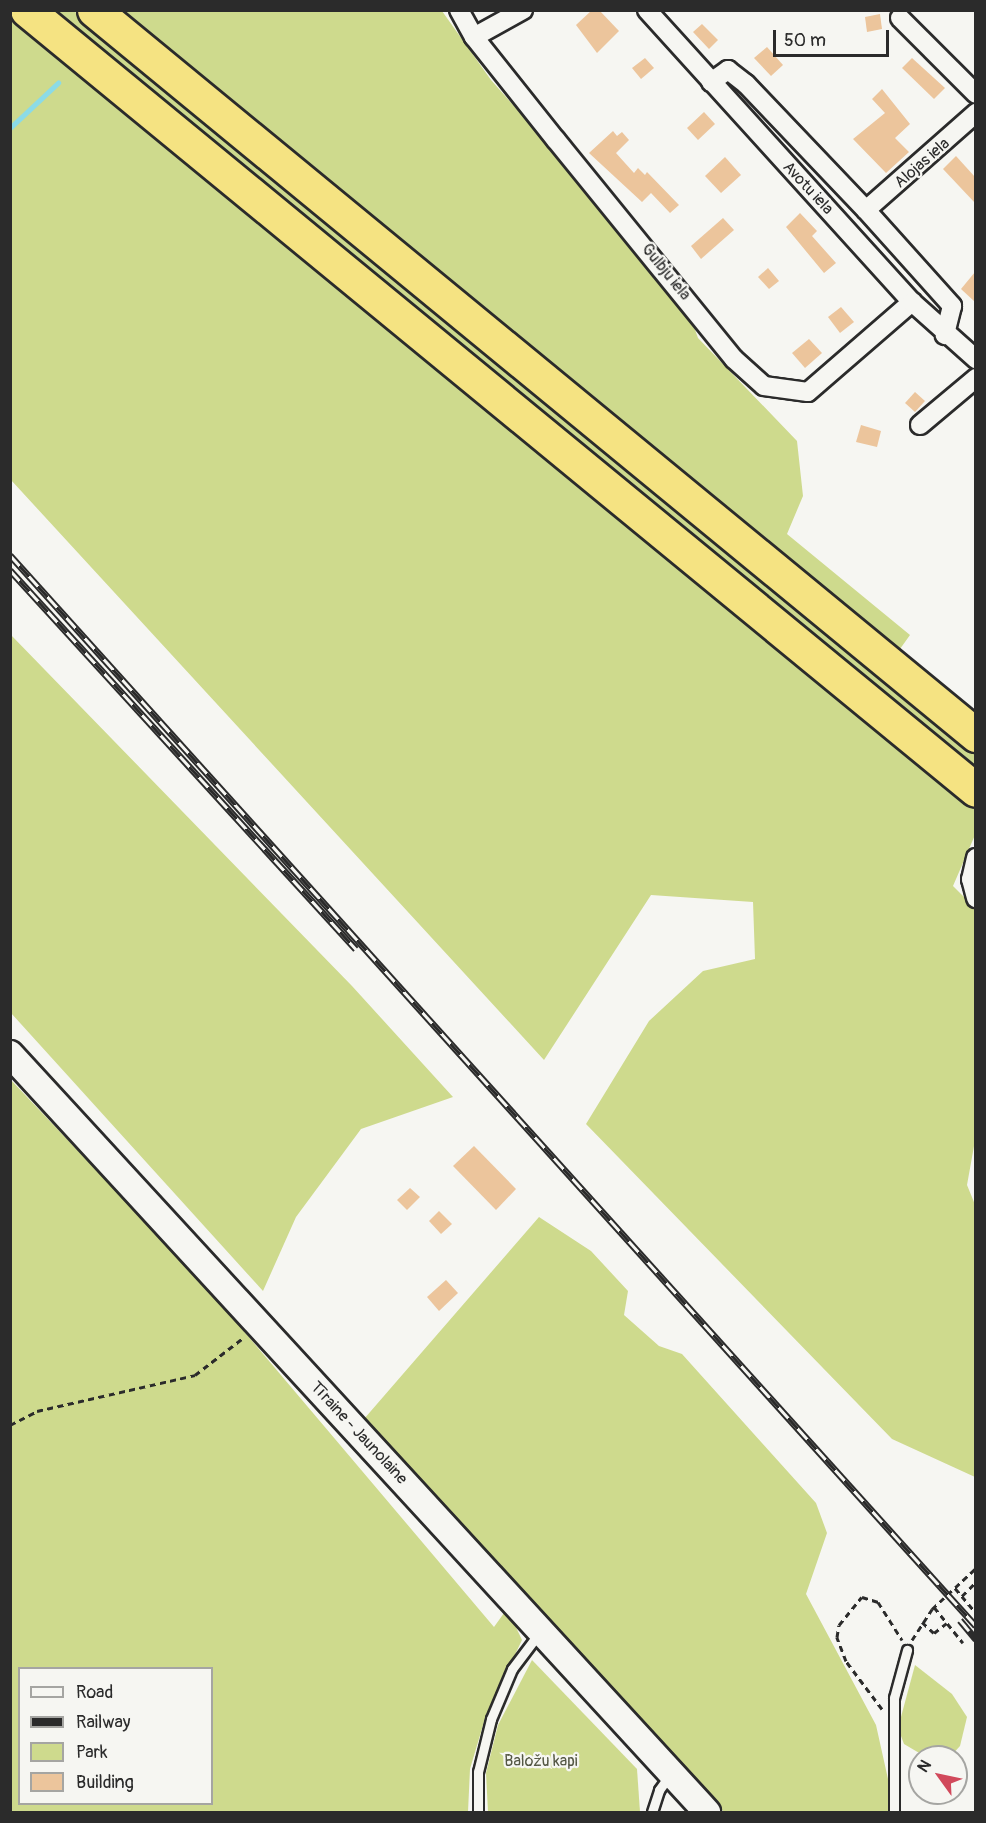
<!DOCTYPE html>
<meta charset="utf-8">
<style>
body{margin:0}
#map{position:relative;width:986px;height:1823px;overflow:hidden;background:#f6f6f2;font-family:Pangolin,sans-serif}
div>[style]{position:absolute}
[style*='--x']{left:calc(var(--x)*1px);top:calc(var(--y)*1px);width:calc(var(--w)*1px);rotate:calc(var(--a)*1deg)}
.green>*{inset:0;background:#ceda8d}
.stream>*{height:4.5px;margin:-2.25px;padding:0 2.25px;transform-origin:2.25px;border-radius:2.25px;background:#8bdbe7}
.building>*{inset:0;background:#ecc59c}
.path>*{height:3px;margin-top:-1.5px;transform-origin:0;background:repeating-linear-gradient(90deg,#2b2b2b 0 6px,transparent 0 10.5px)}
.roads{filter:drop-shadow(2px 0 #2b2b2b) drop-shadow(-2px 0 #2b2b2b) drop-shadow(0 2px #2b2b2b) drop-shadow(0 -2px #2b2b2b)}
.lane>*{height:9px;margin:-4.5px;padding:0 4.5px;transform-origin:4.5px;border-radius:4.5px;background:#f6f6f2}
.street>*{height:18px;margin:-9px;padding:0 9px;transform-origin:9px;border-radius:9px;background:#f6f6f2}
.secondary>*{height:26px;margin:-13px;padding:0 13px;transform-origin:13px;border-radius:13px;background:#f6f6f2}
.highway>*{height:33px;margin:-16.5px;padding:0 16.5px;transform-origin:16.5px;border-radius:16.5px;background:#f5e382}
.rail>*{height:7px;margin-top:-3.5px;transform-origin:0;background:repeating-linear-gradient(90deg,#f6f6f2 0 14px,#2b2b2b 0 28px);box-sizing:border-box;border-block:2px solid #2b2b2b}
span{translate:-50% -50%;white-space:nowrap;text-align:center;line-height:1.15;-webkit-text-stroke:4.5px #f6f6f2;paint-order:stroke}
.street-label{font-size:16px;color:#2b2b2b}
.park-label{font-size:16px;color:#545744}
.frame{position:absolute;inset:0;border:12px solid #2b2b2b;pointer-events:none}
.legend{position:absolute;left:18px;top:1667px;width:195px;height:138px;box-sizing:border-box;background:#f6f6f2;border:2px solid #a5a5a2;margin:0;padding:8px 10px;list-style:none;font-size:18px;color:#2b2b2b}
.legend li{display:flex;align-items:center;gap:12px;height:30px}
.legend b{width:30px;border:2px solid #a5a5a2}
.north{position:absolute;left:908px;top:1745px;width:60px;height:60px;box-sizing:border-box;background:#f6f6f2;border:2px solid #a5a5a2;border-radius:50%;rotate:303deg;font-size:16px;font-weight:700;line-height:24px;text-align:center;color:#2b2b2b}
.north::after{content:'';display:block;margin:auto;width:21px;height:27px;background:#d1495b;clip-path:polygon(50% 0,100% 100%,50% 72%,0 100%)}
.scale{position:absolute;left:773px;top:30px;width:116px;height:27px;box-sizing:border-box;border:3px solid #2b2b2b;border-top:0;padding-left:8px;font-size:18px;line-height:21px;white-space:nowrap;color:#2b2b2b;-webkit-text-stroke:4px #f6f6f2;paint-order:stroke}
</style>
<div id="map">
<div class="green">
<div style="clip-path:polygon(48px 11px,74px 11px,975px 749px,975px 769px)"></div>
<div style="clip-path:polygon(124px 11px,442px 11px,491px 80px,683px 296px,698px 338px,797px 441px,803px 496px,787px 534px,910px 635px,900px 649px)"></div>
<div style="clip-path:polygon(11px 21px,975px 810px,975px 835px,953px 886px,976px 909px,976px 1135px,967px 1185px,976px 1207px,975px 1477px,892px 1439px,586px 1124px,649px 1021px,703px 971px,755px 959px,753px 902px,651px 895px,544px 1060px,11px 480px)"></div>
<div style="clip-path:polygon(11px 635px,352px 986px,453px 1097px,361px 1129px,296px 1217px,263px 1291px,11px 1013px)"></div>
<div style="clip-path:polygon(evenodd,10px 1079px,204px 1284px,494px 1627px,504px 1613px,513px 1621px,522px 1640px,486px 1715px,470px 1769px,468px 1812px,11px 1812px,10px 1079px,20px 1668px,212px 1668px,212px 1804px,20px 1804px,20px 1668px)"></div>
<div style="clip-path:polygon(539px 1217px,591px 1251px,628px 1291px,624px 1315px,659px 1346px,682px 1354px,816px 1503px,827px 1533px,806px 1594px,876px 1725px,890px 1788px,888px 1812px,724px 1812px,364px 1419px)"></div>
<div style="clip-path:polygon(532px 1660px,637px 1769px,640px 1812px,488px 1812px,486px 1773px,498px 1725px)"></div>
<div style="clip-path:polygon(915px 1665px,952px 1694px,967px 1717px,960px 1746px,950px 1757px,926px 1757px,904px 1744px,898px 1728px)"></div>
</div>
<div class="stream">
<div style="--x:10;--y:128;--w:66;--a:-43.2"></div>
</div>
<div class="building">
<div style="clip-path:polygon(592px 10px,599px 10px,619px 31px,597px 53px,576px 25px)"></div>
<div style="clip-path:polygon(880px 14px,882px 29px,867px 32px,865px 17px)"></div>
<div style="clip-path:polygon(702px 24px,718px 40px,709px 49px,693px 32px)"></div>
<div style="clip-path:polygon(767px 47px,783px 65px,771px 76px,754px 58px)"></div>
<div style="clip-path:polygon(645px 58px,654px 68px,641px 79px,632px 68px)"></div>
<div style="clip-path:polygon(912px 58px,945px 88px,934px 99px,902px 68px)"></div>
<div style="clip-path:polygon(882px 89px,910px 124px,895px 138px,909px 152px,886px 173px,853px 139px,885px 113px,872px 99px)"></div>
<div style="clip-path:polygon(704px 112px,715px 124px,698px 140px,687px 128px)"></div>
<div style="clip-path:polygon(613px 131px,617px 136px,622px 132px,629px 140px,616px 153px,634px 173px,638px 168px,645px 175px,647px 172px,679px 205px,670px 213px,651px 193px,642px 202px,589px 153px)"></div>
<div style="clip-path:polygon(956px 156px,975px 177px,975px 203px,943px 169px)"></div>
<div style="clip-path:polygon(725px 157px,741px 175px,721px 193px,705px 176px)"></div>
<div style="clip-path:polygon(800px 213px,817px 231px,812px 236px,836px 263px,824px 273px,786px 227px)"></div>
<div style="clip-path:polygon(723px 218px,734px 230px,701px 259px,691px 246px)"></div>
<div style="clip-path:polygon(768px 268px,779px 281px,769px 289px,758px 277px)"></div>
<div style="clip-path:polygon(975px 272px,975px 302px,961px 289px)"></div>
<div style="clip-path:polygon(841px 307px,854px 322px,840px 333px,828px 317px)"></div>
<div style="clip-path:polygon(809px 339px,822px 353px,805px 368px,792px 353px)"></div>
<div style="clip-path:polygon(915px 392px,925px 401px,915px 412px,905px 403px)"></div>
<div style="clip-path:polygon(861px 425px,881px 431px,877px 447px,856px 442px)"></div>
<div style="clip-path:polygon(474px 1146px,516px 1189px,496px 1210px,453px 1166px)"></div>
<div style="clip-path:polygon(410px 1188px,420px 1197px,407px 1210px,397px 1200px)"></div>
<div style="clip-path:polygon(439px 1211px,452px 1224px,441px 1234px,429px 1221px)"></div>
<div style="clip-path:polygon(446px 1280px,458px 1293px,439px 1311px,427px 1297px)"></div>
</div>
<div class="path">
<div style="--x:10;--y:1425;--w:30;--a:-27"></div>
<div style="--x:37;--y:1411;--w:162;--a:-12.8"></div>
<div style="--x:195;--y:1375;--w:61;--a:-37.6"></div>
<div style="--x:955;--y:1588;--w:33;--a:50"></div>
<div style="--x:962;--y:1596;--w:20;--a:-45"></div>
<div style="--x:934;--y:1607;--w:46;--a:51.1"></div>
<div style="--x:922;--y:1622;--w:16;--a:43"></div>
<div style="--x:934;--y:1633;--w:16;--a:-38"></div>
<div style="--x:912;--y:1640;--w:37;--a:-57"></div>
<div style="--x:932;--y:1609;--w:60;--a:-43"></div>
<div style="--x:882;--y:1709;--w:60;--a:-126.9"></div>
<div style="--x:846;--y:1661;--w:26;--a:-111"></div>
<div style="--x:837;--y:1637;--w:12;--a:-81"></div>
<div style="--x:839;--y:1625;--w:36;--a:-51"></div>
<div style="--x:862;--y:1597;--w:17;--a:17"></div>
<div style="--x:878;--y:1602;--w:45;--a:57.7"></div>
</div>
<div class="roads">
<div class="lane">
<div style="--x:478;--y:1812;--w:40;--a:-90"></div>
<div style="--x:478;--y:1772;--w:55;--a:-76.2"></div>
<div style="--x:491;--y:1719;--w:54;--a:-67.2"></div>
<div style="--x:512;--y:1669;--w:46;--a:-52.9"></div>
<div style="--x:652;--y:1812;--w:23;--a:-72"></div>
<div style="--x:659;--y:1790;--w:19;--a:-54"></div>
<div style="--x:894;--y:1812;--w:114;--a:-90"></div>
<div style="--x:894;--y:1698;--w:50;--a:-74.8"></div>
</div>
<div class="street">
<div style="--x:459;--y:10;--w:31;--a:61"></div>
<div style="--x:474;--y:37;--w:132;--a:51.5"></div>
<div style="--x:556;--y:140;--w:282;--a:50.9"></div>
<div style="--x:734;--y:359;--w:40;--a:42"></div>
<div style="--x:764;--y:386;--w:44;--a:7.8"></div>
<div style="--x:808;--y:392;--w:138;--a:-40.9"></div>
<div style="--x:647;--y:10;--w:394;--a:47.8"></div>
<div style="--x:912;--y:302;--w:86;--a:41.7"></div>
<div style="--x:900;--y:18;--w:107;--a:45"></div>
<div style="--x:474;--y:37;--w:56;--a:-28.9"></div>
<div style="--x:711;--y:82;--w:21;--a:-35"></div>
<div style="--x:728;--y:70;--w:23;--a:38"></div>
<div style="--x:746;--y:84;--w:174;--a:46.4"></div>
<div style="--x:866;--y:210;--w:129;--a:48.1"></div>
<div style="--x:952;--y:306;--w:30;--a:104"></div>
<div style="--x:866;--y:210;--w:147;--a:-41.4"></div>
<div style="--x:920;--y:425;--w:73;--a:-40"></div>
<div style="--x:976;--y:858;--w:22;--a:103"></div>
<div style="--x:971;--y:879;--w:20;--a:75"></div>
</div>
<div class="secondary">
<div style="--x:10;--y:1054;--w:1030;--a:47.4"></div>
</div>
<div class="highway">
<div style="--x:27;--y:10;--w:1228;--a:39.42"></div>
<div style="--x:94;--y:10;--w:1142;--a:39.42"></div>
</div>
</div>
<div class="rail">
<div style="--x:10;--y:555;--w:1442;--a:47.95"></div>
<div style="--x:10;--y:570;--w:513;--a:47.61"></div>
<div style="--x:960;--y:1620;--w:25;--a:50"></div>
</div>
<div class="street-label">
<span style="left:922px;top:163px;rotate:-41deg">Alojas iela</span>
<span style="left:808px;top:188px;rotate:47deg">Avotu iela</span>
<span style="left:666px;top:272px;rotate:51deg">Gulbju iela</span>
<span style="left:359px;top:1433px;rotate:47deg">Tīraine - Jaunolaine</span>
</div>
<div class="park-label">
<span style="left:541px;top:1761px">Baložu kapi</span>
</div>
<div class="frame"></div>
<ul class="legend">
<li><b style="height:8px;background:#f6f6f2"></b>Road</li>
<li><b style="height:8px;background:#2b2b2b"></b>Railway</li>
<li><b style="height:16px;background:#ceda8d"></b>Park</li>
<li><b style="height:16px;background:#ecc59c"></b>Building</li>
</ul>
<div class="north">N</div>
<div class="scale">50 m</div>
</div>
